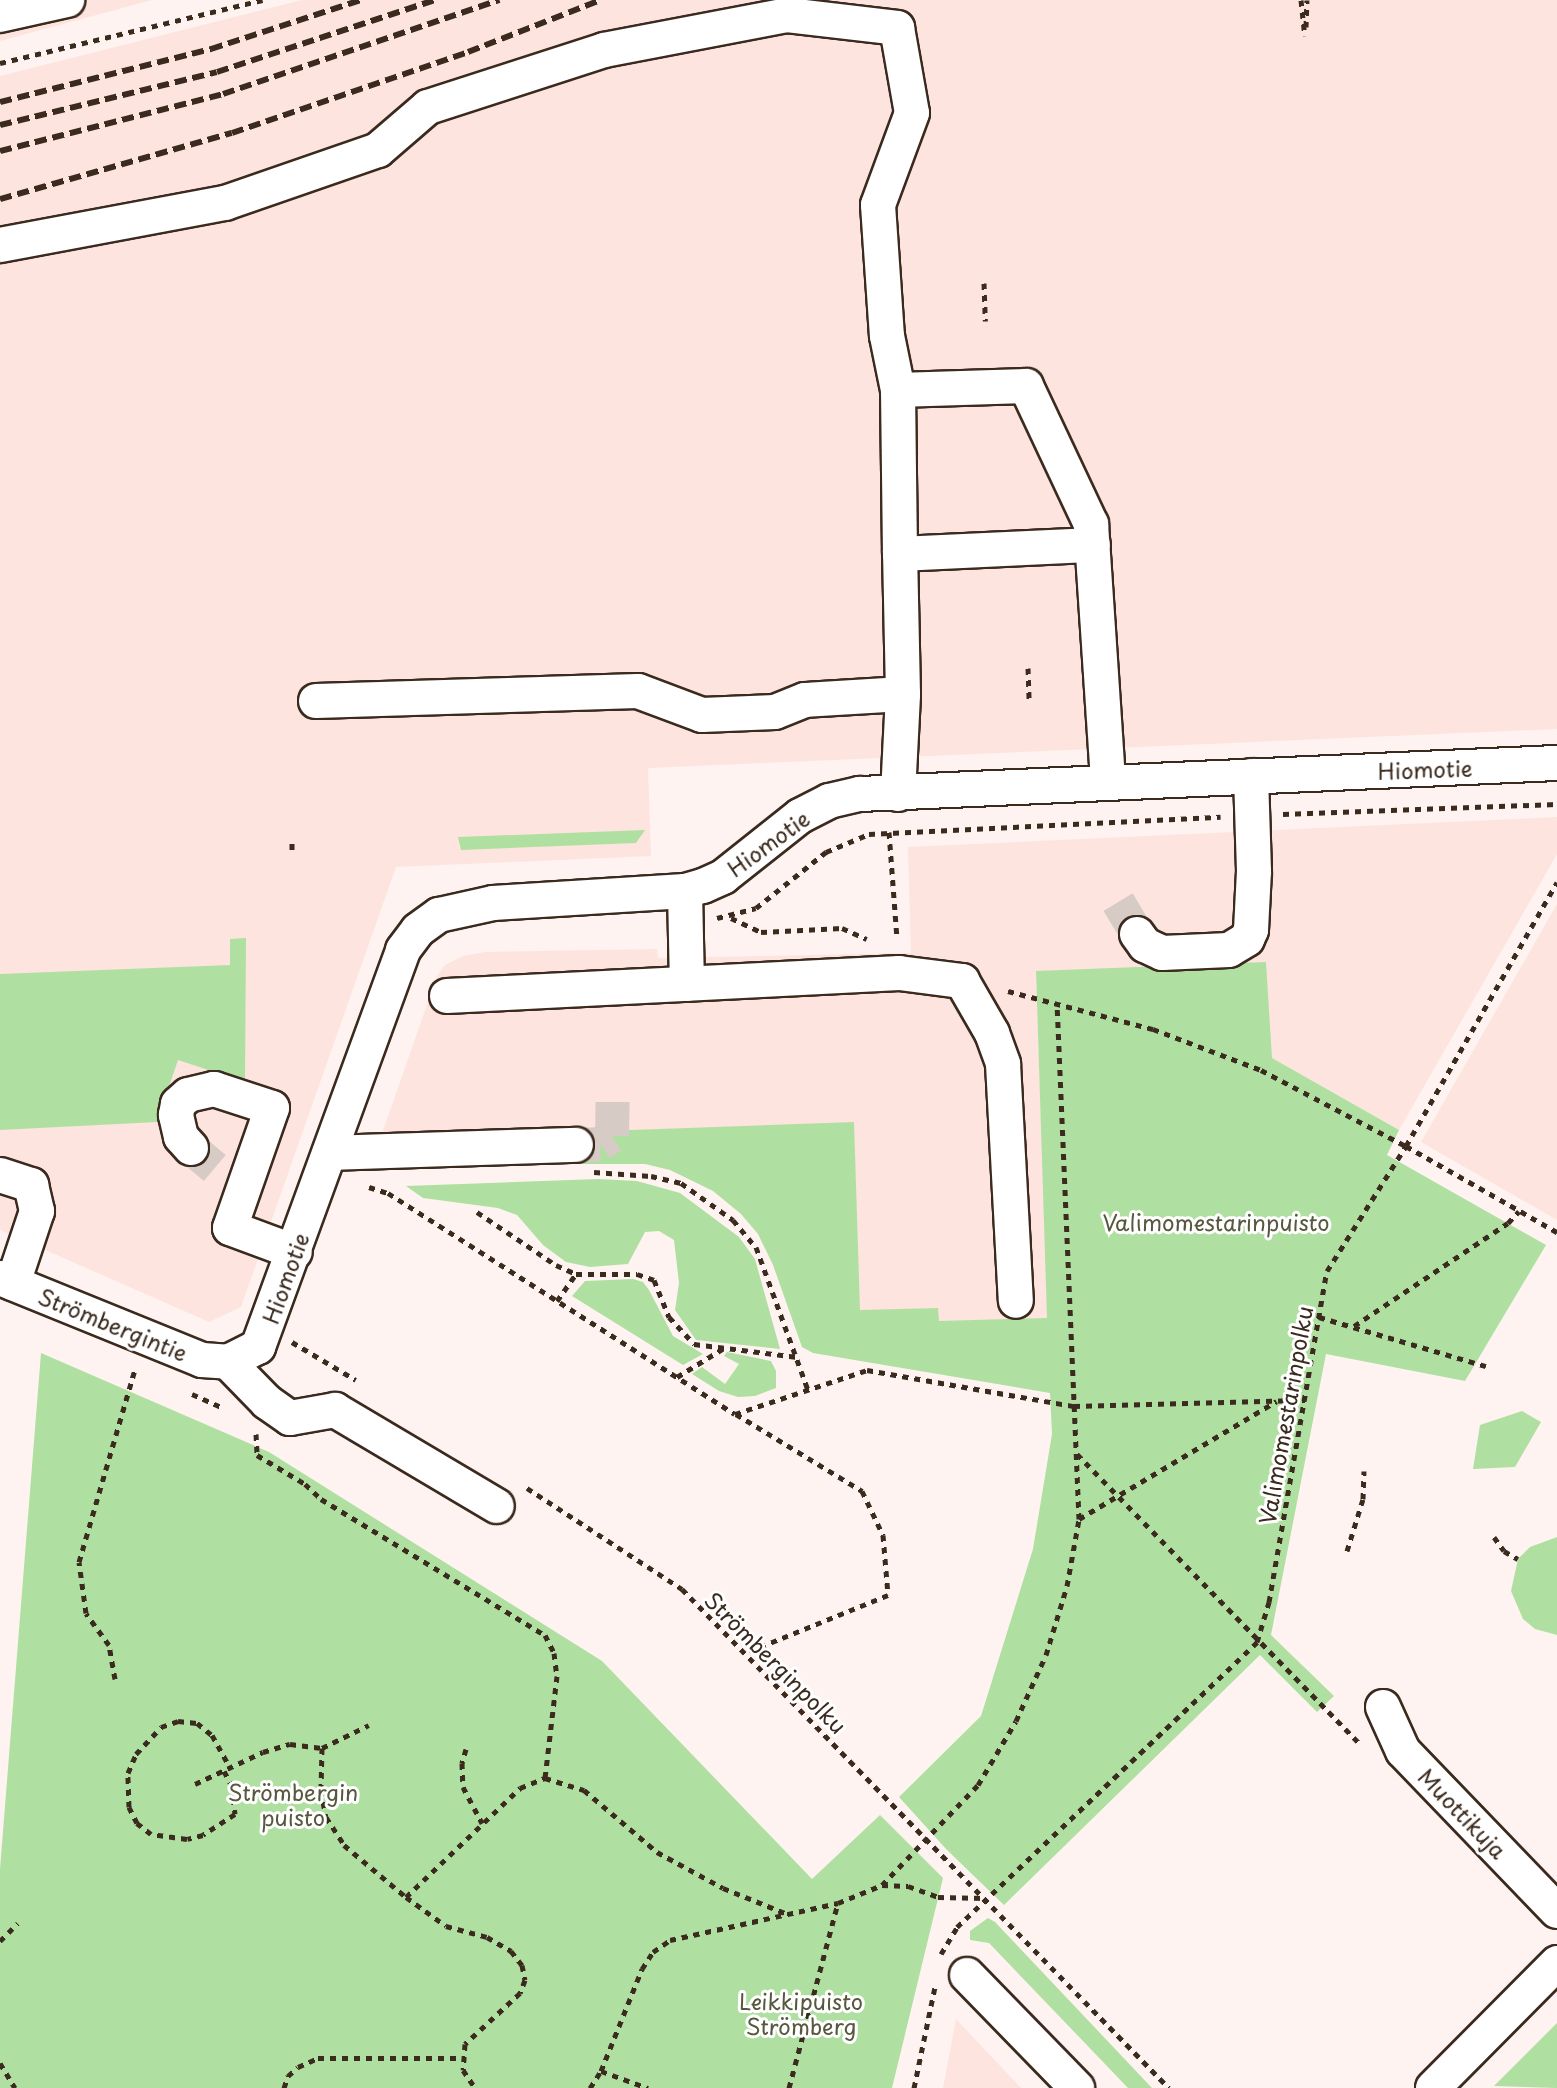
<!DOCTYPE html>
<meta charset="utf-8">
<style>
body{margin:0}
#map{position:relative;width:1557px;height:2088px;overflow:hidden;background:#fef3f0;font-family:"Playpen Sans",sans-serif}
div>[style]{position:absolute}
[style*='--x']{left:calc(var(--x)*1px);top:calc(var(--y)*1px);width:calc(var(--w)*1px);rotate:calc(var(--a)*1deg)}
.built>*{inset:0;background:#fde4de}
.green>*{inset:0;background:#afe0a1}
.minor-tunnel>*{height:34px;margin-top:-17px;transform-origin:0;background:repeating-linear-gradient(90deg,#d7cbc6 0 34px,transparent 0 51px)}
.path>*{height:5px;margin-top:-2.5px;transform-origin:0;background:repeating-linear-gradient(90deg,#3b2a1e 0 6px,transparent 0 12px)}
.roads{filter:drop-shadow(2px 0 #3b2a1e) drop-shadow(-2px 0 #3b2a1e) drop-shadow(0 2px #3b2a1e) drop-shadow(0 -2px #3b2a1e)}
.minor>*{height:34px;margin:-17px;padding:0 17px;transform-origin:17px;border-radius:17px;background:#fff}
.rail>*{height:6px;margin-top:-3px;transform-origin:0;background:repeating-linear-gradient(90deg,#3b2a1e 0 12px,transparent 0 18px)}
span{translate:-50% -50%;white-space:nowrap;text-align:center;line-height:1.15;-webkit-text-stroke:6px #fff;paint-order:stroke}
.street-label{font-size:22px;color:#3b2a1e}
.park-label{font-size:22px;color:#58583f}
</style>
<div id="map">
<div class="built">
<div style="clip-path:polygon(0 0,152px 0,0 41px)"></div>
<div style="clip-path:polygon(302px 0,1557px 0,1557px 729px,648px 768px,651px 856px,396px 867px,241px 1307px,209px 1322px,0 1230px,0 76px)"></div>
<div style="clip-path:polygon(1557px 817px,1557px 854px,1399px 1130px,1272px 1058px,1036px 971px,1048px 1318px,848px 1325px,841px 1148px,371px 1165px,437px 976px,445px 965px,463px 956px,485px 952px,657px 949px,658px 958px,911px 953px,908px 847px)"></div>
<div style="clip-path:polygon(1557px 904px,1557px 1220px,1421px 1142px)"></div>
<div style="clip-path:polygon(956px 2019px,1021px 2088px,943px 2088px)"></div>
</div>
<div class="green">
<div style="clip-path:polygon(645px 830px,636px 843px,461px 850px,458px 837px)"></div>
<div style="clip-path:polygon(246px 938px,245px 1082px,178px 1060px,157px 1122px,0 1130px,0 974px,230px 965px,230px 939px)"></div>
<div style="clip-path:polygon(1266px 962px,1272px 1058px,1399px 1130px,1387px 1155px,1546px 1245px,1465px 1381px,1326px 1354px,1271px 1635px,1334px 1696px,1317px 1712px,1260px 1655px,1004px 1905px,947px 1850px,899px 1797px,981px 1716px,1033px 1549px,1052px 1434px,1050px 1393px,813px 1353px,802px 1347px,773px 1265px,758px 1234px,741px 1214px,713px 1191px,670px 1170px,645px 1164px,576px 1164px,575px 1132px,854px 1122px,860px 1310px,938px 1308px,939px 1321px,1047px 1318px,1036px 971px)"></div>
<div style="clip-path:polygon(598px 1179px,637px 1181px,680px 1193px,739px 1237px,755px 1259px,780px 1349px,696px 1340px,675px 1310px,679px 1283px,674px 1240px,659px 1231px,645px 1232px,628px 1264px,590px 1267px,566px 1262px,543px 1245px,517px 1215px,498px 1208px,423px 1198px,406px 1186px)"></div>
<div style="clip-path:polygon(633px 1279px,643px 1282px,649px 1290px,673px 1336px,703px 1354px,683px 1365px,572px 1296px,585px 1281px)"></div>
<div style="clip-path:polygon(727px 1352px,771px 1361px,776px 1371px,776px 1388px,755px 1396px,738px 1397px,719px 1391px,692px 1374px,702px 1367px,725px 1384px,739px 1364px,724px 1356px)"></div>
<div style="clip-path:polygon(41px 1353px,269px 1452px,602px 1661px,812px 1879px,880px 1815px,943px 1878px,892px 2088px,0 2088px,0 1869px)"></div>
<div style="clip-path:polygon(1522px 1411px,1541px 1422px,1515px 1467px,1473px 1469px,1480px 1425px)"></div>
<div style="clip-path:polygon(1557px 1537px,1557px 1635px,1535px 1629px,1523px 1619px,1511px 1591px,1518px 1559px,1530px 1547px)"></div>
<div style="clip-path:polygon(988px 1918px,995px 1922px,1152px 2088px,1128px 2088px,989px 1943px,970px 1940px,970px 1931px)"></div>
<div style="clip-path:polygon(1557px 2023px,1557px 2088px,1494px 2086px)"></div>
</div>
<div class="minor-tunnel">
<div style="--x:1118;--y:902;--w:37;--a:59"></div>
<div style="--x:576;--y:1145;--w:24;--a:-2"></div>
<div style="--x:600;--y:1144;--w:14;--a:-34"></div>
<div style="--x:612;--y:1136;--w:39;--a:-89"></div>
<div style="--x:191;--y:1148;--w:31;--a:40"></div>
</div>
<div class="path">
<div style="--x:1301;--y:0;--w:36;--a:84"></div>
<div style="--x:1306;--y:27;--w:27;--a:-88"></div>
<div style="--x:0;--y:63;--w:270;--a:-13.5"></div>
<div style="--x:984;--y:283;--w:38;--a:88"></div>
<div style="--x:1028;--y:668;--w:34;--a:88"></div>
<div style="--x:1283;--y:814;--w:274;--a:-2.1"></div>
<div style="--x:889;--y:832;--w:107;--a:85.7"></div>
<div style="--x:292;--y:843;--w:11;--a:90"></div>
<div style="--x:717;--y:918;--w:40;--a:-14.4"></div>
<div style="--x:756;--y:908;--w:90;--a:-38.7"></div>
<div style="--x:826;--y:852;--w:47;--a:-22.7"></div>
<div style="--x:869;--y:834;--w:352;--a:-2.8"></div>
<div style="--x:731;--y:918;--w:33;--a:25"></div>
<div style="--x:761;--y:932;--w:81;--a:-2.8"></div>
<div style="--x:842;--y:928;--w:27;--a:24"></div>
<div style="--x:1008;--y:991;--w:150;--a:14.7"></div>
<div style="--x:1153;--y:1029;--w:116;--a:20.8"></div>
<div style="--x:1261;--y:1070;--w:164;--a:27.7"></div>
<div style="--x:1406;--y:1146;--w:174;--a:29.7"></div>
<div style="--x:594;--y:1172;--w:57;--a:4"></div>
<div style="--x:651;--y:1176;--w:31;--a:13"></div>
<div style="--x:681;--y:1183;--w:64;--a:35.4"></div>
<div style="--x:733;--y:1220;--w:35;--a:50"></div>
<div style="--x:756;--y:1247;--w:152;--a:70"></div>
<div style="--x:369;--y:1187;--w:20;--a:18"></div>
<div style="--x:388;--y:1193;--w:411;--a:32.5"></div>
<div style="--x:735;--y:1414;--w:139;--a:-18.4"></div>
<div style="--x:867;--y:1370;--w:210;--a:9.9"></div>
<div style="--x:1074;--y:1406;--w:231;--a:-1.5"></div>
<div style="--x:477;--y:1212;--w:95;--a:33.9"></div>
<div style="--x:556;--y:1265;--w:22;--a:24"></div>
<div style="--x:576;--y:1274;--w:61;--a:0"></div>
<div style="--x:637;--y:1274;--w:18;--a:19"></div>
<div style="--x:654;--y:1280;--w:40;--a:68"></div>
<div style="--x:669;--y:1317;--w:37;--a:47"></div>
<div style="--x:694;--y:1344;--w:104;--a:7.2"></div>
<div style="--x:557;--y:1301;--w:33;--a:-55"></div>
<div style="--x:1319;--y:1317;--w:174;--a:16.4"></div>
<div style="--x:1354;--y:1326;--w:185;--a:-33.8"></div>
<div style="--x:1508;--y:1223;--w:16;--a:-47"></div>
<div style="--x:292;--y:1342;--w:74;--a:30.7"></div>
<div style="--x:677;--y:1377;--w:55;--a:-31.7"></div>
<div style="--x:192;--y:1394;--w:35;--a:24"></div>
<div style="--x:736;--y:1414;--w:148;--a:31.4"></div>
<div style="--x:862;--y:1491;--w:49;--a:64.5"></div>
<div style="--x:883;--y:1535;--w:60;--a:85.2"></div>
<div style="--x:888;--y:1595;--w:154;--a:157.9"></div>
<div style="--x:256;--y:1434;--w:21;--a:87"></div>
<div style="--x:257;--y:1455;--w:56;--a:31.1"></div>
<div style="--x:305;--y:1484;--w:22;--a:43"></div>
<div style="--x:321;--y:1499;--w:262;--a:31.3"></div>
<div style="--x:545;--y:1635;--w:20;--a:63"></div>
<div style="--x:554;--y:1653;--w:23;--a:83"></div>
<div style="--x:557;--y:1676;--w:103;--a:96.7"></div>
<div style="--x:1077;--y:1454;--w:407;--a:45.7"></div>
<div style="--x:527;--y:1488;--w:185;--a:33.1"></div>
<div style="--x:682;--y:1589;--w:697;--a:45.7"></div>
<div style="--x:1079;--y:1519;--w:230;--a:-30.8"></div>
<div style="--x:1494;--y:1537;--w:17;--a:54"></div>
<div style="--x:1504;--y:1551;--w:16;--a:30"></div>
<div style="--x:1347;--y:1551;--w:54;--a:-72.9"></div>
<div style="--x:1363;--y:1499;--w:28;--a:-88"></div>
<div style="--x:115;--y:1679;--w:35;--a:-100"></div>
<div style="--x:109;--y:1645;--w:39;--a:-126"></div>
<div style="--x:86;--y:1613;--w:51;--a:-97.8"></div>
<div style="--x:79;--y:1562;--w:201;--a:-73.8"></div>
<div style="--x:322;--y:1748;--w:52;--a:-26.1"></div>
<div style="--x:466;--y:1749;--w:15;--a:106"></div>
<div style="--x:462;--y:1763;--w:24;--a:88"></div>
<div style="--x:463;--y:1787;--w:41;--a:62.2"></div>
<div style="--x:224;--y:1771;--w:17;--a:62"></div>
<div style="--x:232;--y:1786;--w:28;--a:84"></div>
<div style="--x:235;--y:1814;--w:38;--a:147"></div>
<div style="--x:203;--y:1835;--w:16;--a:166"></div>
<div style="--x:187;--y:1839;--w:36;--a:-172"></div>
<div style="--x:151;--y:1834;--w:18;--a:-142"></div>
<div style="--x:137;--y:1823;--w:18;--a:-117"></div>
<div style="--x:129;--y:1807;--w:34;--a:-92"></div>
<div style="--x:128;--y:1773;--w:21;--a:-67"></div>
<div style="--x:136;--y:1754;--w:37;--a:-47"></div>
<div style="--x:161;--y:1727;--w:18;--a:-19"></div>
<div style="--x:178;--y:1721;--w:19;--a:6"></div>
<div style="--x:197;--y:1723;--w:19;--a:39"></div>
<div style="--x:212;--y:1735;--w:38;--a:61"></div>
<div style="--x:195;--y:1784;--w:75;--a:-25.2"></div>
<div style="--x:263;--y:1752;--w:28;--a:-17"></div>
<div style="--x:290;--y:1744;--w:32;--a:7"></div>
<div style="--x:322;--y:1748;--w:42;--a:91.4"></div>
<div style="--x:321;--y:1790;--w:27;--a:80"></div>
<div style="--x:326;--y:1817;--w:33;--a:57"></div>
<div style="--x:344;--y:1845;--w:81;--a:40"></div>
<div style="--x:406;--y:1897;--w:158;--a:-43.7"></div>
<div style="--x:520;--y:1788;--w:27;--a:-22"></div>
<div style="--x:545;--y:1778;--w:41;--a:17.1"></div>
<div style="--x:584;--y:1790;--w:96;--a:40.3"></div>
<div style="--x:657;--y:1852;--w:75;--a:28.6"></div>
<div style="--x:723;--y:1888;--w:67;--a:22"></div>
<div style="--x:882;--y:1885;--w:26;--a:2"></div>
<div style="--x:908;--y:1886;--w:32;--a:20"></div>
<div style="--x:938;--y:1897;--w:47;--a:1.2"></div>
<div style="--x:406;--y:1897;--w:49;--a:35.9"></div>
<div style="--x:446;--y:1926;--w:42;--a:15"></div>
<div style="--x:487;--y:1937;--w:28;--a:30"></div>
<div style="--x:511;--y:1951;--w:18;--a:52"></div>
<div style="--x:522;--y:1965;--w:15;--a:79"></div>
<div style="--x:525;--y:1980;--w:14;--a:111"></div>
<div style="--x:520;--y:1993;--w:75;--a:137.2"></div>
<div style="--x:465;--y:2044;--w:26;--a:94"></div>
<div style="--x:463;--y:2070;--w:22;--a:56"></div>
<div style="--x:0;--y:1941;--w:25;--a:-45"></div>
<div style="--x:941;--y:1954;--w:31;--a:-59"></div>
<div style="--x:957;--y:1927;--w:414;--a:-43.5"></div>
<div style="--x:1257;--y:1642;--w:42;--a:-73.3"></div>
<div style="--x:1269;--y:1602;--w:336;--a:-80.1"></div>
<div style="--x:1327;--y:1271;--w:148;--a:-57.7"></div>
<div style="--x:1406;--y:1146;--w:304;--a:-60.2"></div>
<div style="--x:0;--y:2063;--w:29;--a:59"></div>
<div style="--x:601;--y:2071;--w:50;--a:19.9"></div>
<div style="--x:284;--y:2088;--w:13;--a:-72"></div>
<div style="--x:288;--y:2076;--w:13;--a:-42"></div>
<div style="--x:298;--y:2067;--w:22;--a:-24"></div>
<div style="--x:318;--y:2058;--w:143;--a:0"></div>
<div style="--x:590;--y:2088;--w:20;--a:-57"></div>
<div style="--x:601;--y:2071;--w:110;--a:-68.1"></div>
<div style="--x:642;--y:1969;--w:20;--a:-57"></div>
<div style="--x:653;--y:1952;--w:21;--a:-35"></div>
<div style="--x:670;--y:1940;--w:172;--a:-12.4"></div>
<div style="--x:838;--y:1903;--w:48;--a:-22.2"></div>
<div style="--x:882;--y:1885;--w:139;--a:-46.2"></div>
<div style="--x:978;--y:1785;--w:74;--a:-59.3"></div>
<div style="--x:1016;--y:1721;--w:72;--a:-65.6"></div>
<div style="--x:1046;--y:1655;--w:72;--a:-73.1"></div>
<div style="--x:1067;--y:1586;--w:68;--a:-79.8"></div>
<div style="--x:1079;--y:1519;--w:517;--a:-92.44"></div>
<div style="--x:789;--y:2088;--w:191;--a:-75.2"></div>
<div style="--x:914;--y:2088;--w:103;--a:-78.3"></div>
</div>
<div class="roads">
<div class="minor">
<div style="--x:0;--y:15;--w:69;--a:-12.6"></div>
<div style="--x:0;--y:245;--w:229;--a:-10.6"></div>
<div style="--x:225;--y:203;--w:162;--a:-19.1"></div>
<div style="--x:378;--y:150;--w:66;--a:-40.7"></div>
<div style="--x:428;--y:107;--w:185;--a:-17.9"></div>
<div style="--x:604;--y:50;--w:186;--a:-10.8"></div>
<div style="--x:787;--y:15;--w:111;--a:6.7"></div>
<div style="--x:897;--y:28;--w:86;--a:80"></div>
<div style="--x:912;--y:113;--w:98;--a:110.3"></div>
<div style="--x:878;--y:205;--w:131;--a:86.1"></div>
<div style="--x:887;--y:336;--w:55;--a:78.5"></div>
<div style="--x:898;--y:390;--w:128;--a:-1.8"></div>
<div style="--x:1026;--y:386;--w:153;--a:64.8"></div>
<div style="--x:1091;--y:524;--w:259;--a:86.2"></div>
<div style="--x:898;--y:390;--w:164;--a:89.3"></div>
<div style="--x:900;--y:554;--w:193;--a:-2.7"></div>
<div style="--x:316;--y:701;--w:322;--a:-1.8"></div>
<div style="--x:638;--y:691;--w:68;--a:20.6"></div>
<div style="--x:702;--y:715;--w:73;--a:-2.4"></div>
<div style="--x:775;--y:712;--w:32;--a:-22"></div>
<div style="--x:805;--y:700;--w:98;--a:-3.5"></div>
<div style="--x:903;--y:694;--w:140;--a:-91.2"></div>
<div style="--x:898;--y:794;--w:100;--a:-87.1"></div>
<div style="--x:685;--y:891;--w:93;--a:88.8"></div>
<div style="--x:1137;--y:934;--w:14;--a:54"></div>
<div style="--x:1145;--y:945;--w:19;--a:25"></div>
<div style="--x:1162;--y:953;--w:67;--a:-2.6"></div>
<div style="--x:1229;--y:950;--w:21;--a:-31"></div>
<div style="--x:1247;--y:939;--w:10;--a:-66"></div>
<div style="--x:1251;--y:930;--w:59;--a:-87.1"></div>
<div style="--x:1254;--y:871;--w:95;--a:-91.8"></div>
<div style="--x:447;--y:996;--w:453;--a:-2.9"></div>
<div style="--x:899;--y:973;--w:64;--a:7.2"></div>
<div style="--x:962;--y:981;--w:60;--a:60"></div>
<div style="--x:992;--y:1033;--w:33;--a:70"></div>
<div style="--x:1003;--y:1064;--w:237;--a:86.9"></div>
<div style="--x:191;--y:1148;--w:15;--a:-132"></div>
<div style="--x:181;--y:1137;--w:23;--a:-103"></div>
<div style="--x:176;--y:1115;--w:11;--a:-80"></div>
<div style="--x:178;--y:1104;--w:13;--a:-42"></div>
<div style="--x:188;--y:1095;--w:27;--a:-13"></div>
<div style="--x:214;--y:1089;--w:61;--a:18.1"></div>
<div style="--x:272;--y:1108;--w:127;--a:109.3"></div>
<div style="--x:230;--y:1228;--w:69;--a:20.3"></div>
<div style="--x:330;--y:1153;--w:246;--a:-1.9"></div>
<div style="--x:0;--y:1175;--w:33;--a:18"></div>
<div style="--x:31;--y:1185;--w:27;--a:77"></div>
<div style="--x:37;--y:1211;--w:76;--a:108.4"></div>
<div style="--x:0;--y:1278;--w:218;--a:22.1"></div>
<div style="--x:202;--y:1360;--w:26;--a:4"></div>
<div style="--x:228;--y:1362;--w:34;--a:-27"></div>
<div style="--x:258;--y:1347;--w:423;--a:-69.9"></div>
<div style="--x:403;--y:950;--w:25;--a:-53"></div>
<div style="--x:418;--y:930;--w:26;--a:-36"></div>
<div style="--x:439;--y:915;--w:55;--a:-12.5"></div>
<div style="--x:493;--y:903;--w:192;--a:-3.6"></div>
<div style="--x:685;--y:891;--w:19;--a:-16"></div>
<div style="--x:703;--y:886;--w:22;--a:-24"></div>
<div style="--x:723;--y:877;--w:98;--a:-38.4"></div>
<div style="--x:800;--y:816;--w:33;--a:-27"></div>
<div style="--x:829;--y:801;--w:32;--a:-13"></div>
<div style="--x:860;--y:794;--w:698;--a:-2.55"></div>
<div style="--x:228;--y:1362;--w:56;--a:45.7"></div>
<div style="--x:267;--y:1402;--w:28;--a:35"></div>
<div style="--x:290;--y:1418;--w:46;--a:-10.1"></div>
<div style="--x:335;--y:1410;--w:188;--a:30.7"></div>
<div style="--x:1383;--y:1707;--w:48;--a:65.6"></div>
<div style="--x:1403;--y:1751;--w:222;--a:46.1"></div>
<div style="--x:967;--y:1975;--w:158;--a:45.8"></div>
<div style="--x:1433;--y:2088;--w:176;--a:-45.2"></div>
</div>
</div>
<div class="rail">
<div style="--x:0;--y:102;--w:218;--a:-14.1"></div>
<div style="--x:211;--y:49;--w:158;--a:-18.1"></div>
<div style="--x:0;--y:125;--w:223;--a:-13.7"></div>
<div style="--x:217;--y:72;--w:230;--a:-18.3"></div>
<div style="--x:0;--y:151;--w:230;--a:-14.3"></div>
<div style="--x:223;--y:94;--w:292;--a:-18.8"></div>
<div style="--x:0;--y:199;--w:241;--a:-15.9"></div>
<div style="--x:232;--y:133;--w:250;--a:-18.9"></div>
<div style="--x:468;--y:52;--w:143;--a:-21.4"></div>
</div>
<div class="street-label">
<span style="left:1425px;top:769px;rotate:-2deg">Hiomotie</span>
<span style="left:768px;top:843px;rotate:-36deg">Hiomotie</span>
<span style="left:285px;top:1278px;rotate:-70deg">Hiomotie</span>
<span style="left:113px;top:1324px;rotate:22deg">Strömbergintie</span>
<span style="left:1285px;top:1415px;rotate:-80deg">Valimomestarinpolku</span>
<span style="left:776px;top:1662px;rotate:45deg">Strömberginpolku</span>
<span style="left:1463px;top:1813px;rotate:46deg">Muottikuja</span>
</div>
<div class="park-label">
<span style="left:1216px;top:1222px">Valimomestarinpuisto</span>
<span style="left:293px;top:1804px">Strömbergin<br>puisto</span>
<span style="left:801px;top:2013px">Leikkipuisto<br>Strömberg</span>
</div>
</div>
